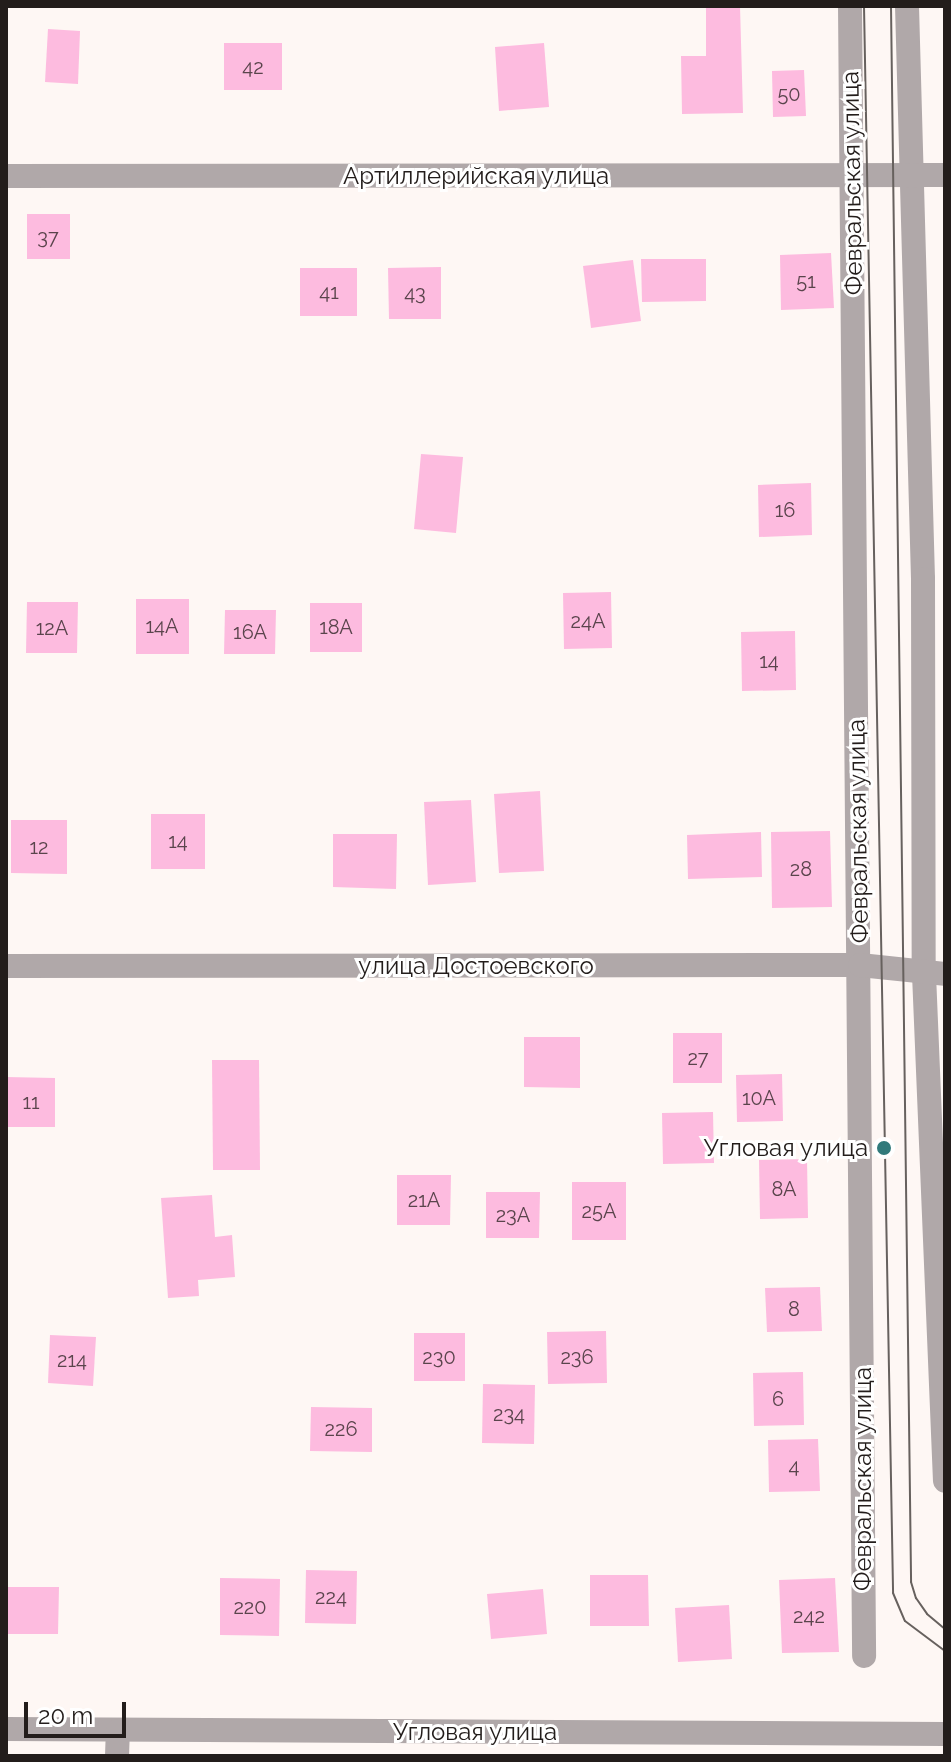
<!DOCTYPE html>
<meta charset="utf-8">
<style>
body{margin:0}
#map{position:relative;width:951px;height:1762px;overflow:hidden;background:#fef7f4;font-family:Raleway,sans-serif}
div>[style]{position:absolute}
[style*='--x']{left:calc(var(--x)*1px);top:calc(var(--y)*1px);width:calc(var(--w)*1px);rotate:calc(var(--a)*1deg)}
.building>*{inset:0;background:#fdbbdf}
.minor>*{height:24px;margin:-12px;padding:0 12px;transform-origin:12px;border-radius:12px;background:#b0a8a9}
.tram>*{height:2px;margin:-1px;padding:0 1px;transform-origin:1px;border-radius:1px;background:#67615e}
.dots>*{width:22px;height:22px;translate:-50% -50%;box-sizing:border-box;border:4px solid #fff;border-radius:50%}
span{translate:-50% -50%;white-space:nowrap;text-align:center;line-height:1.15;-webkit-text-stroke:6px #fff;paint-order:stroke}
.number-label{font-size:20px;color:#5a444c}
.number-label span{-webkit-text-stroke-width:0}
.street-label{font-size:24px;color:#231d1b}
.poi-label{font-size:24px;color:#231d1b}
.right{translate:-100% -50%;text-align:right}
.frame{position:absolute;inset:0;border:8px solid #231d1b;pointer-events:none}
.scale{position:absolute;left:24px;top:1702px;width:102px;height:36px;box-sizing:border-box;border:4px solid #231d1b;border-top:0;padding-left:10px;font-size:24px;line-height:28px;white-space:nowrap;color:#231d1b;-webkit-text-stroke:6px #fff;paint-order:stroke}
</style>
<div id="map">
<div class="building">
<div style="clip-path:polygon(740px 6px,743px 113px,682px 114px,681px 56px,706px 56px,706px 7px)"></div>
<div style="clip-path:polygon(48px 29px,80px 31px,78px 84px,45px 82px)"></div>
<div style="clip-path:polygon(224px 43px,282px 43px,282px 90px,224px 90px)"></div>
<div style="clip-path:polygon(544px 43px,549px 107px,499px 111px,495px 47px)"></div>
<div style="clip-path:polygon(804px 70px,806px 116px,773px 117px,772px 71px)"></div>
<div style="clip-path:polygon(27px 214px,70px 214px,70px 259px,27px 259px)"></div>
<div style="clip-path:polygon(831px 253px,834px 308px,781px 310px,780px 255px)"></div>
<div style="clip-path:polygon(641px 259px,706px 259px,706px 301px,642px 302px)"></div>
<div style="clip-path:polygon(633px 260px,641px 321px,591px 328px,583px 266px)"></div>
<div style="clip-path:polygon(441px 267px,441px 319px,389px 319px,388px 268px)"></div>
<div style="clip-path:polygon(300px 268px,357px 268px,357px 316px,300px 316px)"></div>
<div style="clip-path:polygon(421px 454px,463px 457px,456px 533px,414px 529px)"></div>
<div style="clip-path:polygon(811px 483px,812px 535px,759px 537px,758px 485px)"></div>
<div style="clip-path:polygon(611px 592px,612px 648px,564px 649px,563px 593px)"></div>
<div style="clip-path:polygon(136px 599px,189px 599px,189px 654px,136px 654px)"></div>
<div style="clip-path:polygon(27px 602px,78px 602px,77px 653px,26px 653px)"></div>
<div style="clip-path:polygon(310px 603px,362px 603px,362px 652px,310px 652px)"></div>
<div style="clip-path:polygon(225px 610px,276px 610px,275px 654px,224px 654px)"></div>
<div style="clip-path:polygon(795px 631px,796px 690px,742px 691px,741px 632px)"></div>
<div style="clip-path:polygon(540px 791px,544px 871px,499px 873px,494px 794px)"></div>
<div style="clip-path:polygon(471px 800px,476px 882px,428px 885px,424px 802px)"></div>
<div style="clip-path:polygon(151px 814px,205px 814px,205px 869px,151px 869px)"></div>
<div style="clip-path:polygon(11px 820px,67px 820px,67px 874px,11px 873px)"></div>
<div style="clip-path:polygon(830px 831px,832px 907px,772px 908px,771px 832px)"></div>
<div style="clip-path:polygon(761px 832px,762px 877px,688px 879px,687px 835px)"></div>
<div style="clip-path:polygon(333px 834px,397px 834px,396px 889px,333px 887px)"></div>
<div style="clip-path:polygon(673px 1033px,722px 1033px,722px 1083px,673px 1083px)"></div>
<div style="clip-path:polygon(524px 1037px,580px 1037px,580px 1088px,524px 1087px)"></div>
<div style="clip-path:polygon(212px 1060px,259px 1060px,260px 1170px,213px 1170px)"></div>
<div style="clip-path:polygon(782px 1074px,783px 1121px,737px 1122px,736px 1075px)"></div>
<div style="clip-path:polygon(6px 1077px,55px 1078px,55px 1127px,6px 1127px)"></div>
<div style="clip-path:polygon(713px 1112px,714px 1163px,663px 1164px,662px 1113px)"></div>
<div style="clip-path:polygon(807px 1159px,808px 1218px,760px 1219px,759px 1160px)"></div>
<div style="clip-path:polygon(397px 1175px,451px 1175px,450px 1225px,397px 1225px)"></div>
<div style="clip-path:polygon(572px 1182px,626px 1182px,626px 1240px,572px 1240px)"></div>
<div style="clip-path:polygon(486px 1192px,540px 1192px,539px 1238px,486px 1238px)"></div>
<div style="clip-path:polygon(212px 1195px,215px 1237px,232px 1235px,235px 1277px,198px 1280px,199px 1296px,168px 1298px,161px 1198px)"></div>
<div style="clip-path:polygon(820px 1287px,822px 1331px,767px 1332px,765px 1288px)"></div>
<div style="clip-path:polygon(606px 1331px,607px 1383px,548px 1384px,547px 1332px)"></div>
<div style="clip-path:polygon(414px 1333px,465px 1333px,465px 1381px,414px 1381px)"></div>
<div style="clip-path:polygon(50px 1335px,96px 1337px,93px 1386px,48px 1383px)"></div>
<div style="clip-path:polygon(803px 1372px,804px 1425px,754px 1426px,753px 1373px)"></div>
<div style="clip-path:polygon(483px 1384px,535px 1385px,534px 1444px,482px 1443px)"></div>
<div style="clip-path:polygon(311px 1407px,372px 1408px,372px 1452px,310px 1451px)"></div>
<div style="clip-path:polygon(818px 1439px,820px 1491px,769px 1492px,768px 1440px)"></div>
<div style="clip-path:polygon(306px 1570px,357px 1571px,356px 1624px,305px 1623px)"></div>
<div style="clip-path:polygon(590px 1575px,648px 1575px,649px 1626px,590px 1626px)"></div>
<div style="clip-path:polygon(220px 1578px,280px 1579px,279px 1636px,220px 1635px)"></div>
<div style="clip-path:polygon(835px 1578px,839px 1652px,782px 1653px,779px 1580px)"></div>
<div style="clip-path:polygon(6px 1587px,59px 1587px,58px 1634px,6px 1634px)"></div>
<div style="clip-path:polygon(543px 1589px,547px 1634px,491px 1639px,487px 1594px)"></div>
<div style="clip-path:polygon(729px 1605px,732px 1659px,678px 1662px,675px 1608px)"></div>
</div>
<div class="minor">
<div style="--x:850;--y:6;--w:1650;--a:89.51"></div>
<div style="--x:907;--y:6;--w:573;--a:88.4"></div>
<div style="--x:923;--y:579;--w:395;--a:89.9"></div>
<div style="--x:924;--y:974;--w:507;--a:87.63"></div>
<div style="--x:6;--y:176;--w:939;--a:-0.06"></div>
<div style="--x:6;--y:966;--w:854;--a:-0.07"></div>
<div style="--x:860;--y:965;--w:85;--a:6"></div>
<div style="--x:6;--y:1729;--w:939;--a:0.31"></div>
<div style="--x:117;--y:1756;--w:25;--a:-88"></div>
</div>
<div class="tram">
<div style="--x:864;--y:6;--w:1587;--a:88.95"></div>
<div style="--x:893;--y:1593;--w:30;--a:67"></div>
<div style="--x:905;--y:1621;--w:50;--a:36.9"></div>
<div style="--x:891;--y:6;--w:1576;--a:89.27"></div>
<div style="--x:911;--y:1582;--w:17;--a:73"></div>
<div style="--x:916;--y:1598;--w:19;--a:55"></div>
<div style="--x:927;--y:1614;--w:23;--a:40"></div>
</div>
<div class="dots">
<div style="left:884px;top:1148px;background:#317a7b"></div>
</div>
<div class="number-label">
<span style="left:253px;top:67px">42</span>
<span style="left:789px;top:94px">50</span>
<span style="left:48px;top:237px">37</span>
<span style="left:806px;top:281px">51</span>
<span style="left:329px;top:292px">41</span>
<span style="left:415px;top:293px">43</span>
<span style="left:785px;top:510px">16</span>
<span style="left:588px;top:621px">24А</span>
<span style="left:162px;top:626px">14А</span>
<span style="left:336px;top:627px">18А</span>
<span style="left:52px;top:628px">12А</span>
<span style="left:250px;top:632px">16А</span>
<span style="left:769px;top:661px">14</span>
<span style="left:178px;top:841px">14</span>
<span style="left:39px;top:847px">12</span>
<span style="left:801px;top:869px">28</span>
<span style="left:698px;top:1058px">27</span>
<span style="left:759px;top:1098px">10А</span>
<span style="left:31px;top:1102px">11</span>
<span style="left:784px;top:1189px">8А</span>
<span style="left:424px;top:1200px">21А</span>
<span style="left:599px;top:1211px">25А</span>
<span style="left:513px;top:1215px">23А</span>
<span style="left:794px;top:1309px">8</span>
<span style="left:439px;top:1357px">230</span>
<span style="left:577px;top:1357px">236</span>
<span style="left:72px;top:1360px">214</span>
<span style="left:778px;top:1399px">6</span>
<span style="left:509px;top:1414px">234</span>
<span style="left:341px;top:1429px">226</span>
<span style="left:794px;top:1466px">4</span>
<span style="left:331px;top:1597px">224</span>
<span style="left:250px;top:1607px">220</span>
<span style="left:809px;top:1616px">242</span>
</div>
<div class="street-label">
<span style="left:476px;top:176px">Артиллерийская улица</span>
<span style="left:852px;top:183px;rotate:-91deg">Февральская улица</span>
<span style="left:858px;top:831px;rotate:-91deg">Февральская улица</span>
<span style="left:476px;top:966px">улица Достоевского</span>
<span style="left:863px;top:1479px;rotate:-90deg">Февральская улица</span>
<span style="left:475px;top:1732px">Угловая улица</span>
</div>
<div class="poi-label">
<span class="right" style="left:868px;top:1148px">Угловая улица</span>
</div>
<div class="frame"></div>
<div class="scale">20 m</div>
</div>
